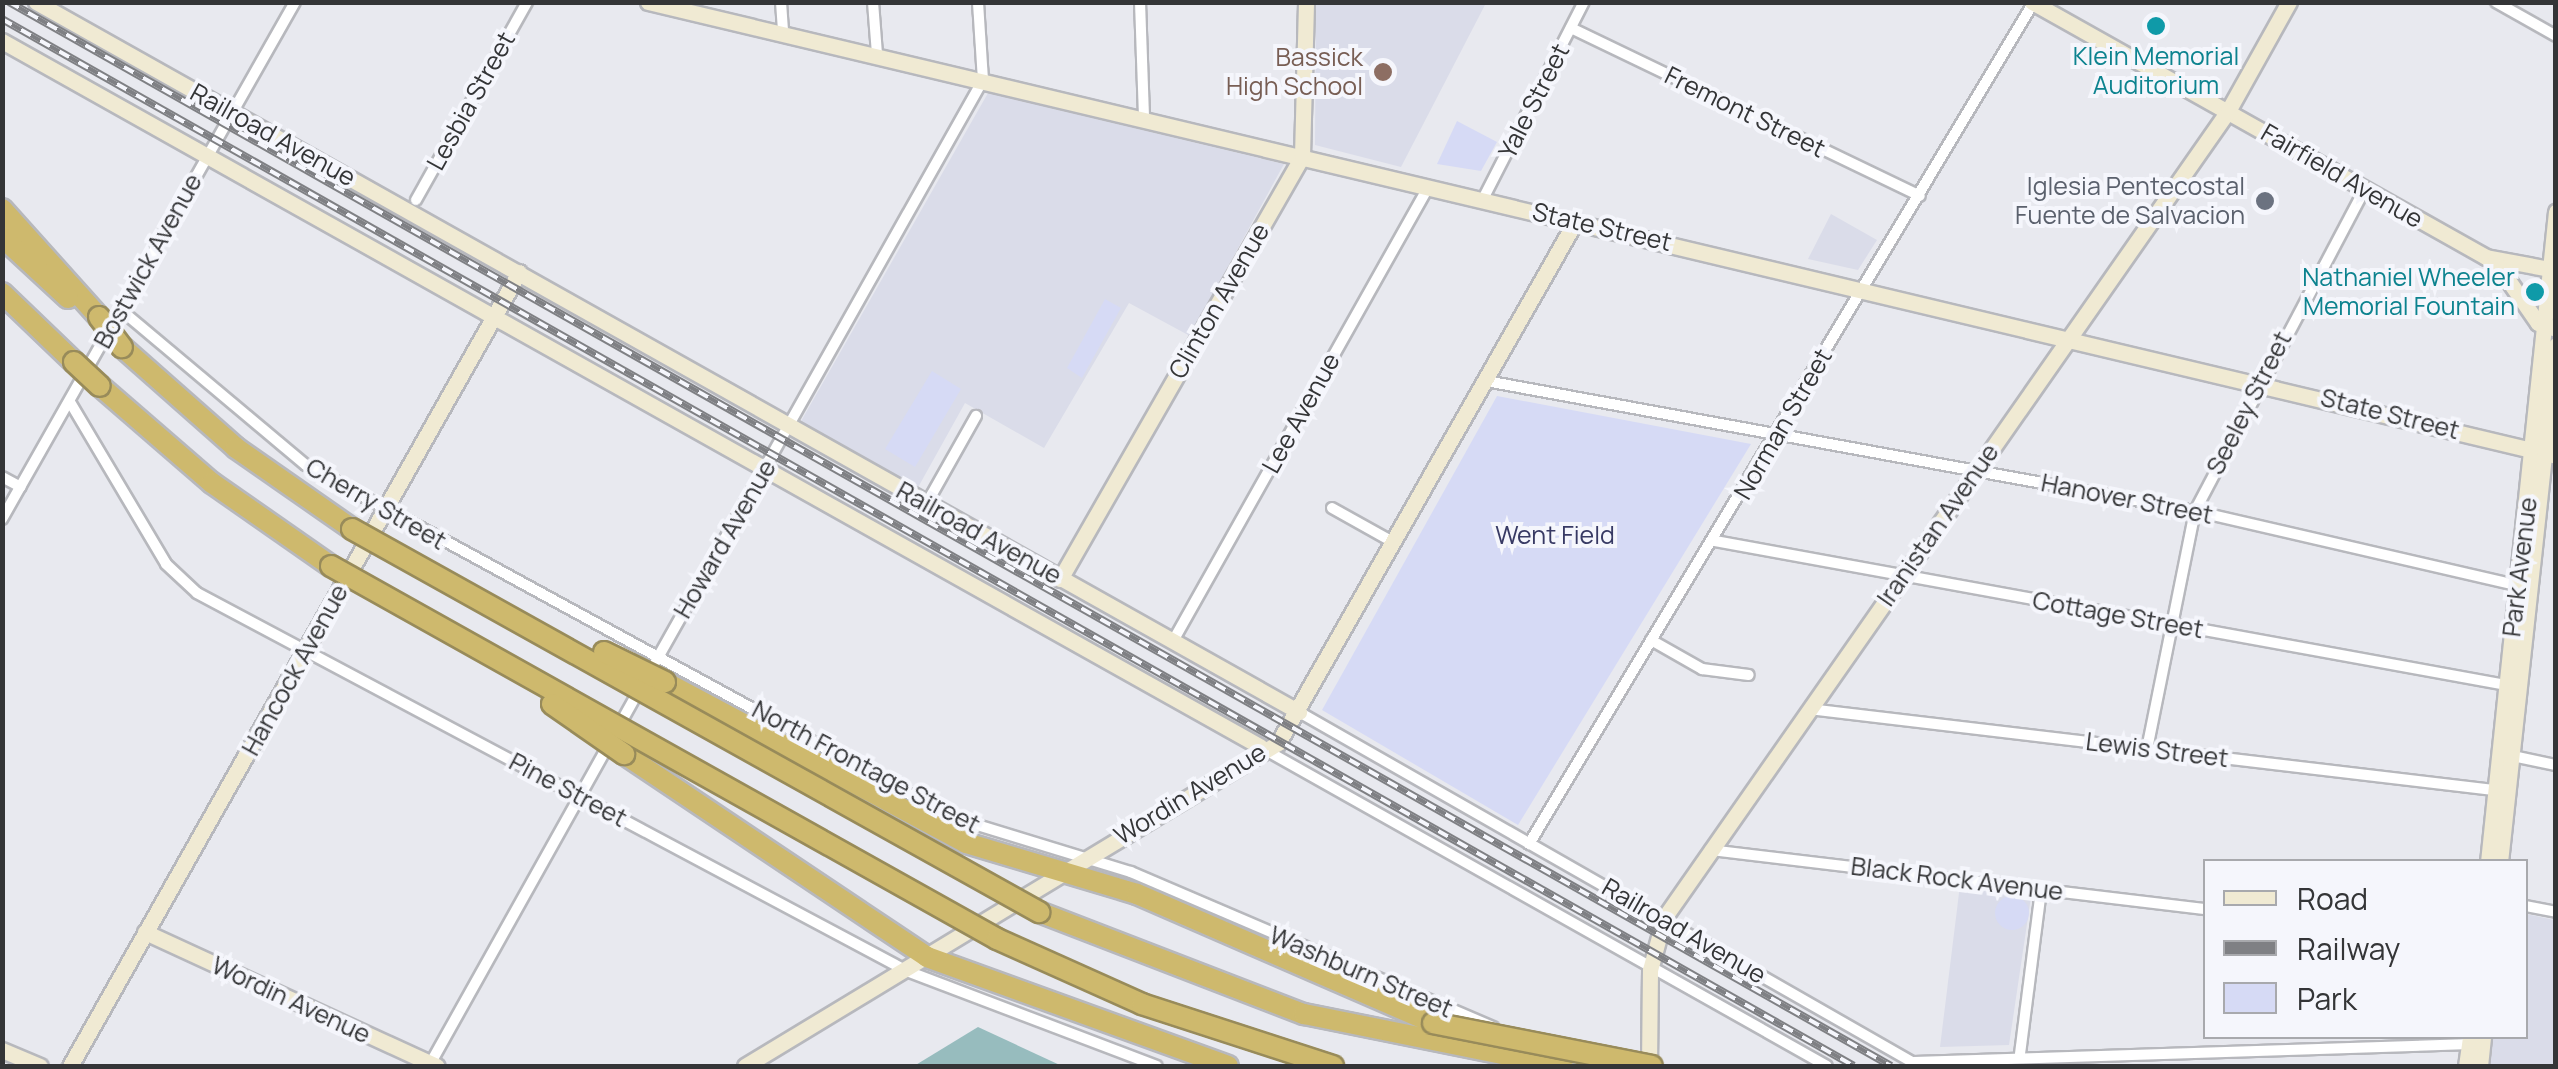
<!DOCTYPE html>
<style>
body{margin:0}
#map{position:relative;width:2558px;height:1069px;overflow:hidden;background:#e8e9ef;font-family:Manrope,sans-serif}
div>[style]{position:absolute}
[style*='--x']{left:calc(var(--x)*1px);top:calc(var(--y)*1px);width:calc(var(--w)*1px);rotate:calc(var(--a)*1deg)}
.built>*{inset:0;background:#dadce9}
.green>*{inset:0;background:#d6daf5}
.round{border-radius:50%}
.water>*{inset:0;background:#97bcbe}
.roads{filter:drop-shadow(2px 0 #b7b8bd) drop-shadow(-2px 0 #b7b8bd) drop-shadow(0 2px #b7b8bd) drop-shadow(0 -2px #b7b8bd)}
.street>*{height:10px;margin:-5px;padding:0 5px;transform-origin:5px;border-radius:5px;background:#fff}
.secondary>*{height:15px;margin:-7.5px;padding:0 7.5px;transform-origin:7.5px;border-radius:7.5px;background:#f0ead3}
.highway>*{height:20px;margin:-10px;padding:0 10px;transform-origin:10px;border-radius:10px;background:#ceb96d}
.rail>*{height:8px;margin-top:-4px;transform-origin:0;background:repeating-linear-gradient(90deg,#f5f6fc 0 11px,#7f8084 0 22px);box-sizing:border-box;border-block:2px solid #7f8084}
.bridges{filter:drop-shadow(2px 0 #988b5a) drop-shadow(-2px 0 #988b5a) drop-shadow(0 2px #988b5a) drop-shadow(0 -2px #988b5a)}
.highway-bridge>*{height:20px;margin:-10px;padding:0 10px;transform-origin:10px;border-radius:10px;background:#ceb96d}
.dots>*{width:28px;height:28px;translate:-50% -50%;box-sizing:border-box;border:5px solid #f5f6fc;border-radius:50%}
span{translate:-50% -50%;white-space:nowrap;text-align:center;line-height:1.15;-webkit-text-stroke:8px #f5f6fc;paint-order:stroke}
.culture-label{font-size:25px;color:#0d838f}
.right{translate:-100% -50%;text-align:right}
.education-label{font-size:25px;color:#785e54}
.street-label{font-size:25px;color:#343537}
.worship-label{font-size:25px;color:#5b616d}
.park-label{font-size:25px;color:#383a64}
.frame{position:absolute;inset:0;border:5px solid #343537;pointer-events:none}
.legend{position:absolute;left:2203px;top:859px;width:325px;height:180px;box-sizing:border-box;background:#f5f6fc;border:2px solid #a8a9ad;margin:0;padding:12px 18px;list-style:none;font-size:30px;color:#343537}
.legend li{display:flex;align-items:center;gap:20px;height:50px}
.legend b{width:50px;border:2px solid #a8a9ad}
</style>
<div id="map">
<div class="built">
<div style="clip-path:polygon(1316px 3px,1486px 3px,1401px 167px,1315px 145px)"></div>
<div style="clip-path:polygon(988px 93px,1284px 164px,1190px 336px,1129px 303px,1044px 448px,965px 403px,916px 491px,800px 423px)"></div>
<div style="clip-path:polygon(1831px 214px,1877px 240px,1858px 270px,1808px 259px)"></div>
<div style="clip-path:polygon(1960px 885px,2031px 897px,2009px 1045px,1940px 1047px)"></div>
<div style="clip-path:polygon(2526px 914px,2555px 920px,2555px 1066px,2484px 1066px,2487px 1037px,2526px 1036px)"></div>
</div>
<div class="green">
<div style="clip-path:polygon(1457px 121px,1497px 142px,1481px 171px,1437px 164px)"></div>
<div style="clip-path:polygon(1105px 299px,1121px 308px,1082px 378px,1067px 368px)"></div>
<div style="clip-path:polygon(932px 371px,961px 389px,915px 467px,885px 449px)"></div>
<div style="clip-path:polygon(1497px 396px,1751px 444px,1518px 825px,1322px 710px)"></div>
<div class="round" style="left:1995px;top:896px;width:34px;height:34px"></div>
</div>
<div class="water">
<div style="clip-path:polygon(978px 1027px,1062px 1066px,914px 1066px)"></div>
</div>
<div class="roads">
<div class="street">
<div style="--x:781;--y:2;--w:31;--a:86"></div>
<div style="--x:873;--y:2;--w:52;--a:85.6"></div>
<div style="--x:1140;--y:2;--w:116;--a:88"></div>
<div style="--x:2496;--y:2;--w:69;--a:29.5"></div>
<div style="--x:1571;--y:28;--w:387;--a:25.7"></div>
<div style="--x:1483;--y:199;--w:221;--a:-62.9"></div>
<div style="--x:416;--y:200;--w:227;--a:-60.7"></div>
<div style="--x:121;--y:310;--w:241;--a:40"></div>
<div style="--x:306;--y:465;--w:735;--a:28.62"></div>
<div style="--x:951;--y:817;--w:188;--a:17"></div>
<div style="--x:1131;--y:872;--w:394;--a:23.2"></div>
<div style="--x:1486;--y:381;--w:721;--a:10.39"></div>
<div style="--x:2195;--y:511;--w:333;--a:13"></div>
<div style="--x:70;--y:402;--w:188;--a:59.3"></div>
<div style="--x:166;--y:564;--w:42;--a:43.1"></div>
<div style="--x:197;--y:593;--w:804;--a:28.03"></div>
<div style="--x:907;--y:971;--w:267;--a:20.8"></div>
<div style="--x:2;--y:477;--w:21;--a:28"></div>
<div style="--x:927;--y:503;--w:100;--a:-60.6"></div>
<div style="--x:1332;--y:508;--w:72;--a:29.1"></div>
<div style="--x:2;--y:519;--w:594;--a:-60.46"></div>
<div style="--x:1715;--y:541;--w:809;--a:10.32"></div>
<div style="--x:1651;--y:640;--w:59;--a:29.6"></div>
<div style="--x:1702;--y:669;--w:47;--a:7.3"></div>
<div style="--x:1173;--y:641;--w:522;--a:-60.64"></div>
<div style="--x:656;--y:661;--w:667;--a:-60.63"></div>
<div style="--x:983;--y:80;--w:78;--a:-93.7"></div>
<div style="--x:1809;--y:709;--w:698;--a:6.75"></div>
<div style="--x:1299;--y:712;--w:714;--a:29.72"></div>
<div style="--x:1262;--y:748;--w:648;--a:29.37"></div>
<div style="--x:2147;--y:749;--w:243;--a:-78.6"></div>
<div style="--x:2195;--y:511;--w:364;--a:-62.2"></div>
<div style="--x:2508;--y:755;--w:49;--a:11.8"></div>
<div style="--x:1529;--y:844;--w:982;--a:-59.05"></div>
<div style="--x:1710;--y:850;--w:499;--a:6.8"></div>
<div style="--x:2526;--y:906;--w:31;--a:11"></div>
<div style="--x:2020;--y:1054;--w:166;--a:-82.7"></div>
<div style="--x:1914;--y:1062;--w:557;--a:-1.85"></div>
<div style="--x:429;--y:1066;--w:432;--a:-60.8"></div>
</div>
<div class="secondary">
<div style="--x:36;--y:2;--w:1449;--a:29.34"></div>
<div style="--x:648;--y:2;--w:1961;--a:13.38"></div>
<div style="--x:2032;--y:2;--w:521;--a:29.32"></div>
<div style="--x:2486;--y:257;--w:70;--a:10.7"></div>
<div style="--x:2;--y:41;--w:1443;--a:29.28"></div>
<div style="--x:2495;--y:261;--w:75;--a:55.3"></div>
<div style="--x:2538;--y:323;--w:19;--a:18"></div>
<div style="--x:1060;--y:579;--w:487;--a:-60.2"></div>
<div style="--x:1302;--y:156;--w:154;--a:-88.5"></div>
<div style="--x:2488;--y:862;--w:654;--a:-84.03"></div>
<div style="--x:2500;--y:862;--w:520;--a:-83.82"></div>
<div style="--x:145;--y:932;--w:321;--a:24.7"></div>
<div style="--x:2;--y:1050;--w:41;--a:22.8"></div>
<div style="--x:70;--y:1066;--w:912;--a:-60.51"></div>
<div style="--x:745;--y:1066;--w:623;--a:-31.22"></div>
<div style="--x:1278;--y:743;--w:600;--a:-60.31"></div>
<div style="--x:1649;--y:1066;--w:96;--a:-89.4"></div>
<div style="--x:1650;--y:970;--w:54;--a:-74.9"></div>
<div style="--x:1664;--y:918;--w:985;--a:-55.05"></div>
<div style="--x:2228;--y:111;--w:125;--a:-60.8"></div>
<div style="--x:2466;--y:1066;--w:30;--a:-82"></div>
<div style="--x:2480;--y:1066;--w:30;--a:-84"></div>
</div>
<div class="highway">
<div style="--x:2;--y:209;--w:145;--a:48.1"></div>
<div style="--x:2;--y:237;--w:90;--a:42.7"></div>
<div style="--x:2;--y:293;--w:100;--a:43.8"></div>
<div style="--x:122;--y:347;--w:152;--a:41.5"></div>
<div style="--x:236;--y:448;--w:141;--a:34.9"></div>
<div style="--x:100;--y:386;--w:148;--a:40.9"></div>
<div style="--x:212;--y:483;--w:145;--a:34.9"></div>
<div style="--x:665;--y:682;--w:341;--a:28.1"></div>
<div style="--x:966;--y:843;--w:178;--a:16.6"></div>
<div style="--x:1137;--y:894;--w:323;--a:23.5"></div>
<div style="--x:624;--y:754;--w:365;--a:33.8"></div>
<div style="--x:927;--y:957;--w:320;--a:19.9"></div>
<div style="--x:1039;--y:912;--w:284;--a:21.1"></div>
<div style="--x:1304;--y:1014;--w:264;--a:11.4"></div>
</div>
</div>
<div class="rail">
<div style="--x:9;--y:2;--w:2162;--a:29.48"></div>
<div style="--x:2;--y:19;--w:2127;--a:29.48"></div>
</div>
<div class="bridges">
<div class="highway-bridge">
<div style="--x:99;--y:317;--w:38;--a:53"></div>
<div style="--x:74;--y:362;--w:35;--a:43"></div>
<div style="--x:352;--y:529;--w:787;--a:29.14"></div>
<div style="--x:331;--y:566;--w:763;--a:29.25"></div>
<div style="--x:997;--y:939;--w:159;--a:24.1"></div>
<div style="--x:1142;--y:1004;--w:201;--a:18"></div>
<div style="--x:604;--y:652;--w:68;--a:26.2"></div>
<div style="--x:552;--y:704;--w:88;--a:34.8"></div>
<div style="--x:1433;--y:1023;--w:223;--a:11.1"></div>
</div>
</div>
<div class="dots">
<div style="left:2156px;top:26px;background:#0f9aa8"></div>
<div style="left:1383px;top:72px;background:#8d6e63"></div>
<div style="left:2265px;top:201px;background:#6b7280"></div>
<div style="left:2535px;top:292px;background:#0f9aa8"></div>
</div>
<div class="culture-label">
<span style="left:2156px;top:71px">Klein Memorial<br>Auditorium</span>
<span class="right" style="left:2515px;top:292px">Nathaniel Wheeler<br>Memorial Fountain</span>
</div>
<div class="education-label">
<span class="right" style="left:1363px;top:72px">Bassick<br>High School</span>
</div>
<div class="street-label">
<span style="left:471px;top:101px;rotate:-61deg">Lesbia Street</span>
<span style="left:1534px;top:101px;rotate:-63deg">Yale Street</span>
<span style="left:1745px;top:112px;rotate:26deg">Fremont Street</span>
<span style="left:273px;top:135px;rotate:29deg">Railroad Avenue</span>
<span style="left:2342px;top:176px;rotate:30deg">Fairfield Avenue</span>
<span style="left:1602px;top:227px;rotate:13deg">State Street</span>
<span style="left:148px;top:261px;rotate:-61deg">Bostwick Avenue</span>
<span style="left:1219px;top:301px;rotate:-60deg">Clinton Avenue</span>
<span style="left:2249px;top:403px;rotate:-63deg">Seeley Street</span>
<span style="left:1301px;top:413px;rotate:-61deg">Lee Avenue</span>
<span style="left:2390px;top:414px;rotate:14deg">State Street</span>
<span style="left:1783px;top:424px;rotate:-60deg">Norman Street</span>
<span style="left:2127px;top:499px;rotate:11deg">Hanover Street</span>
<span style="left:376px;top:504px;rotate:30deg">Cherry Street</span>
<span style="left:1938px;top:525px;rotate:-55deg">Iranistan Avenue</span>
<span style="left:979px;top:533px;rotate:29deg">Railroad Avenue</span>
<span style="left:725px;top:539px;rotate:-60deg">Howard Avenue</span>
<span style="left:2520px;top:567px;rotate:-83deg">Park Avenue</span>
<span style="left:2118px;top:615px;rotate:10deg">Cottage Street</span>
<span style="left:295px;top:670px;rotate:-61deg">Hancock Avenue</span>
<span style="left:2157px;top:750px;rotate:7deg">Lewis Street</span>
<span style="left:866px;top:767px;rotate:28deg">North Frontage Street</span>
<span style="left:568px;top:790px;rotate:28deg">Pine Street</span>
<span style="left:1190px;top:794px;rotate:-31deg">Wordin Avenue</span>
<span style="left:1957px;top:879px;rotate:7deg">Black Rock Avenue</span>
<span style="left:1684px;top:931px;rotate:30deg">Railroad Avenue</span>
<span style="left:1361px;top:972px;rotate:23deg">Washburn Street</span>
<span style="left:291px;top:1000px;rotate:25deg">Wordin Avenue</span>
</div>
<div class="worship-label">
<span class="right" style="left:2245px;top:201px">Iglesia Pentecostal<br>Fuente de Salvacion</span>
</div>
<div class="park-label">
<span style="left:1555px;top:535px">Went Field</span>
</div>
<div class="frame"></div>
<ul class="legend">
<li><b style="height:12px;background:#f0ead3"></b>Road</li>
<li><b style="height:12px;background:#7f8084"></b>Railway</li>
<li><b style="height:28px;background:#d6daf5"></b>Park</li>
</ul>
</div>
